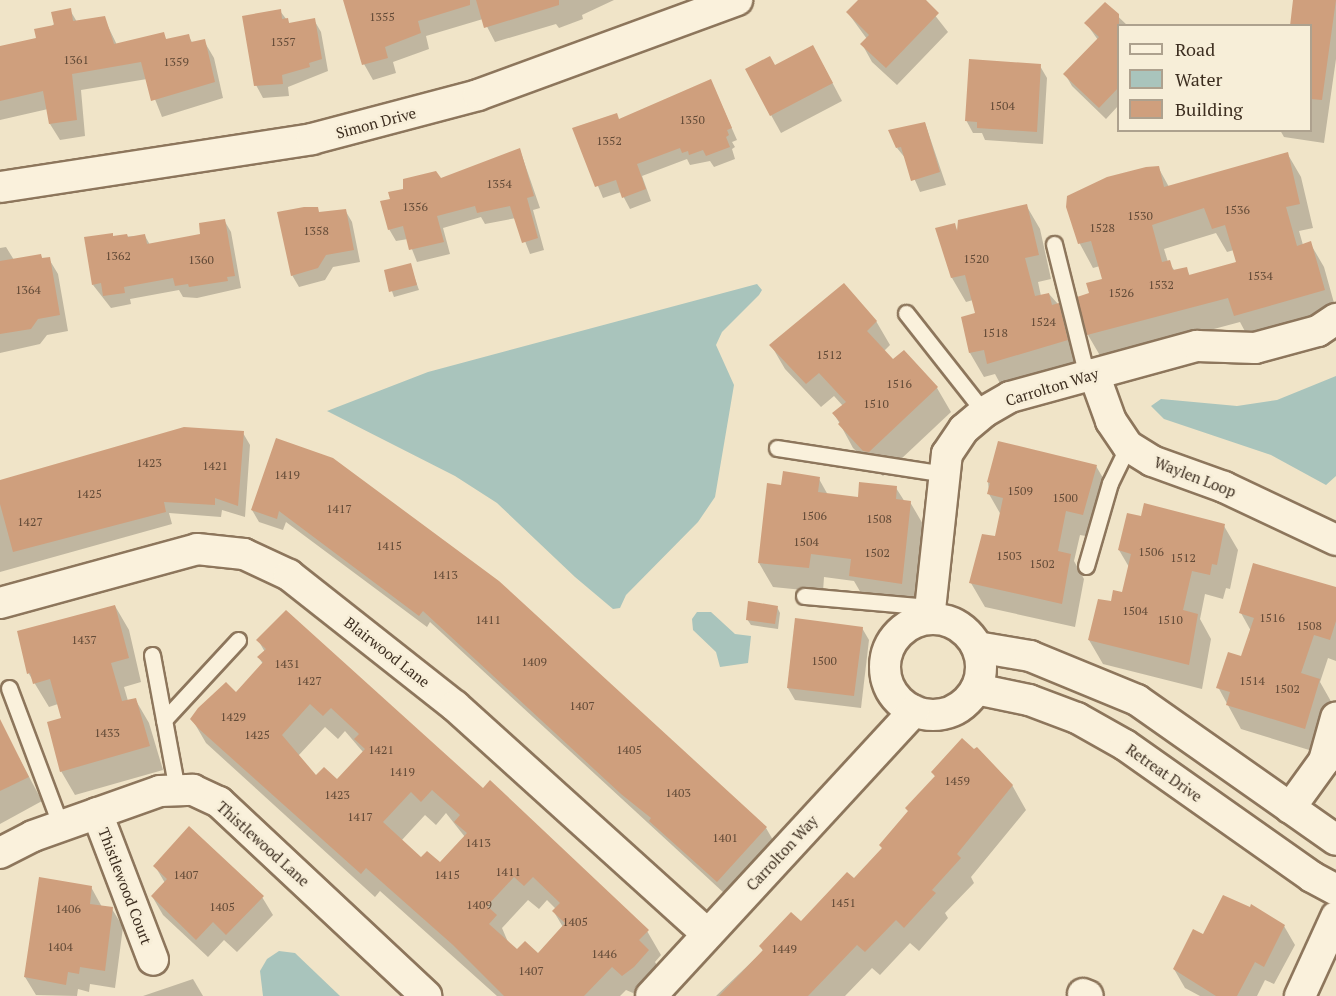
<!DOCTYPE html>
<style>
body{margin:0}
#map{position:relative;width:1336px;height:996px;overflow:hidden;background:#f0e4c8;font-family:"PT Serif",serif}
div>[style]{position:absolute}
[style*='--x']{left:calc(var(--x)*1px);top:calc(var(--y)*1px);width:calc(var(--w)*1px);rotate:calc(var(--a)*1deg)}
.water>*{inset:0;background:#a9c4bc}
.shadow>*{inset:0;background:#0003}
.building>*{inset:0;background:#cf9f7d}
.roads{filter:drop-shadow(2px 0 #8d765c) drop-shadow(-2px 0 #8d765c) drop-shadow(0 2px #8d765c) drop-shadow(0 -2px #8d765c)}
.service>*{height:15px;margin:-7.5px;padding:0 7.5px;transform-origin:7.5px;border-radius:7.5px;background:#faf1dc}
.minor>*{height:30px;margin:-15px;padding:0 15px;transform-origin:15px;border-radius:15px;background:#faf1dc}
.minor>.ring{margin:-15px;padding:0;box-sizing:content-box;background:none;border:30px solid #faf1dc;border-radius:50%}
span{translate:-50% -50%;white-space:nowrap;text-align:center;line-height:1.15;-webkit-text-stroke:5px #f7eed8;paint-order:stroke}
.number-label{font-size:12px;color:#624a37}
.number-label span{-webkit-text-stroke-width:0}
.street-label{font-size:15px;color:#3d2e20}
.legend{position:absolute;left:1117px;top:24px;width:195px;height:108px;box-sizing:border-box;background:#f7eed8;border:2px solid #ada18e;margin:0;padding:8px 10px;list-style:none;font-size:18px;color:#3d2e20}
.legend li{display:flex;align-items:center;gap:12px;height:30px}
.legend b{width:30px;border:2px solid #ada18e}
</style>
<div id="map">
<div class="water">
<div style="clip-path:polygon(757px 284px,762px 290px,759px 295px,722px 332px,716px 345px,734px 385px,715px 497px,698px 522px,626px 595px,620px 608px,613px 609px,575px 577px,497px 503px,455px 476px,327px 411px,428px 372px)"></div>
<div style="clip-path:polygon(1336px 376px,1336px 476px,1326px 485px,1271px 455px,1164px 419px,1151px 406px,1161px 399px,1237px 406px,1277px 400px)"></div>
<div style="clip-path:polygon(697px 612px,711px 612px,735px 634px,751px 636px,748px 663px,720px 667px,716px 652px,693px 630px,692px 619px)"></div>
<div style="clip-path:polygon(279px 951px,295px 953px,340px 996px,263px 996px,260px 971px,267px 959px)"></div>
</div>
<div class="shadow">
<div style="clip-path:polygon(345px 0,614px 0,582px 15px,583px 19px,559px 28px,556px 24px,495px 42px,483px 19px,426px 36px,429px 49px,393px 62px,396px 73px,373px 80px,364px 64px)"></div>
<div style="clip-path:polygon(860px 0,923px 0,948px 32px,897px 85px,872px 62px,862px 44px,867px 39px,848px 13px)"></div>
<div style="clip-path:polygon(1295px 0,1336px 0,1336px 59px,1324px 143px,1284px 137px,1280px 130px,1310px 130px,1310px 26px)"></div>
<div style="clip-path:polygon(1105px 4px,1128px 26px,1118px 26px,1118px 106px,1106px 119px,1072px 86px,1065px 74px,1098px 40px,1086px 23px)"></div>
<div style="clip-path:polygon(70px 10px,77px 22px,104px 18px,117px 45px,163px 34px,167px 41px,188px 35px,193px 44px,204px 41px,214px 58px,223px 98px,162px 117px,147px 79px,81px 90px,85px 136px,60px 140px,50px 124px,48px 109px,0 120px,0 48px,37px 39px)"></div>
<div style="clip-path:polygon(280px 11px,290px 24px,314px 20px,321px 32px,328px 71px,288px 87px,289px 96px,263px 98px,256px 85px)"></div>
<div style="clip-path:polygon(823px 65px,842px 101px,781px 133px,771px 115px,774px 67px)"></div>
<div style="clip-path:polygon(1040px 66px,1047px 78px,1043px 144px,985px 140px,982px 133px,973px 133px,966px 120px)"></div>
<div style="clip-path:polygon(711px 81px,737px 140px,732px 142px,735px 147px,732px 149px,735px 159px,714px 167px,710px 161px,690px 165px,687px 159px,642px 176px,651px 201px,630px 209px,621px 192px,603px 198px,574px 129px,620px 120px)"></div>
<div style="clip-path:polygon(925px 123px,946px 185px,920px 192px,906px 159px,897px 148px)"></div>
<div style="clip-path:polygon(520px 150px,540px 208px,533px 210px,544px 250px,530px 254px,516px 218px,485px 224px,481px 217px,443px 228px,450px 254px,417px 262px,408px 239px,396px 241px,389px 229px,391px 200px)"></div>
<div style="clip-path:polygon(evenodd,1287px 153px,1301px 177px,1313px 228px,1299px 231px,1303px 245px,1310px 243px,1324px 267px,1336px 310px,1249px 339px,1240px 322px,1102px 359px,1088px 335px,1079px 298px,1091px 294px,1104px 280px,1100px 266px,1093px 268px,1080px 244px,1068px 206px,1158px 167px,1169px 187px,1287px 153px,1216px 233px,1227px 252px,1234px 250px,1238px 263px,1190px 276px,1186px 268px,1175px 271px,1168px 262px,1164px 249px,1216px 233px)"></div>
<div style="clip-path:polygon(1026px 205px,1040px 229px,1051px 279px,1038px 282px,1041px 296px,1049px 294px,1058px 304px,1072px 328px,1081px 364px,1002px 387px,995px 374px,984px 377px,970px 353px,963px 318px,977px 314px,973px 300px,966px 302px,952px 278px,937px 229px,954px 225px,959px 233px)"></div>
<div style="clip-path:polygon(345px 210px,352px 222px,360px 262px,333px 267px,325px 280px,299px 287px,292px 275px,320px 214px)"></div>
<div style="clip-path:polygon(224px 220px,231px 232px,241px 288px,197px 298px,183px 297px,179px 290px,130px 299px,131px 304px,111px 308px,93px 285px,113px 237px,145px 236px,150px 245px,202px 235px)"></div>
<div style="clip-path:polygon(6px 247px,14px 260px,41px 256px,43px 260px,49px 259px,58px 274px,68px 331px,47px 335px,40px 344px,0 353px,0 248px)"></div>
<div style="clip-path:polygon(410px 265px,419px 290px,394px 297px,385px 271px)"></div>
<div style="clip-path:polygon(876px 321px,890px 345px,884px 351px,893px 361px,903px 352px,937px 388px,951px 412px,883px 476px,853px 448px,840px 424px,834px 414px,843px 406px,834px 396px,821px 407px,785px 369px,771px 345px)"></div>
<div style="clip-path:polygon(243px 433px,250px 445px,245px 517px,222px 510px,221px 517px,169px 513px,172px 524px,0 572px,0 481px)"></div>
<div style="clip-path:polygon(277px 440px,498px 583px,766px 828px,773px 840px,724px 893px,430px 622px,427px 627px,286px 522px,283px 530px,259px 522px,252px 510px)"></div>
<div style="clip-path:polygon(1096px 466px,1110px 490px,1097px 538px,1080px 535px,1074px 561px,1084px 579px,1075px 627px,985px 607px,971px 583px,996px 538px,1001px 515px,989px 494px,988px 481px)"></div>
<div style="clip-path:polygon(819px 479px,828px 495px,859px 498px,896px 488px,905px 502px,910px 502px,924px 526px,915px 608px,865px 600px,854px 581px,824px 577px,823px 592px,773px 587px,759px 563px,783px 487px)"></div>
<div style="clip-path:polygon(1224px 526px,1238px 550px,1230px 589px,1226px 588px,1223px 599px,1205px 594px,1200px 619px,1211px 639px,1202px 689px,1103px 664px,1089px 640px,1112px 603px,1123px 594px,1129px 567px,1119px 550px)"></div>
<div style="clip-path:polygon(1336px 589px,1336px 661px,1328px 658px,1320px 682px,1333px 705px,1319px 753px,1241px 729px,1218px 687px,1242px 658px,1251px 631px,1241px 613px)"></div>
<div style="clip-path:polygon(115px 606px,129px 630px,141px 682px,124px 687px,128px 701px,135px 699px,149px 723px,163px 770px,75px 795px,61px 771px,63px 719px,58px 704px,49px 707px,29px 674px,19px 632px)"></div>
<div style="clip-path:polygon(777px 607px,780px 613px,778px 629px,751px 625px,747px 619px)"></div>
<div style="clip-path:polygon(862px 628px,869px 640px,861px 708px,795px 700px,788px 688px)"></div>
<div style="clip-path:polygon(evenodd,258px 640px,483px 791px,647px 931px,661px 955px,655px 962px,662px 974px,640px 996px,626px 990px,620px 996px,497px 996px,380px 891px,375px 897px,206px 743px,192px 719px,237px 694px,263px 664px,259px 658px,265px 652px,258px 640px,325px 727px,338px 739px,345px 731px,363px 752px,337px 781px,316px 777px,298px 756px,325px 727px,258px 640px,446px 813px,465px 837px,440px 865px,422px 859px,401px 841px,425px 815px,436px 825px,446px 813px,258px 640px,528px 900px,539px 909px,547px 900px,556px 909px,554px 912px,563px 927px,538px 955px,517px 951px,508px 942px,502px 928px,528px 900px)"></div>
<div style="clip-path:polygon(0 737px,19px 758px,42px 801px,0 824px)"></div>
<div style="clip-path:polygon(933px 773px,1012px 785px,1026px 810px,971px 877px,974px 883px,945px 913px,948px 918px,919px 951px,910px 943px,880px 975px,872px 968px,845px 996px,716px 996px,763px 951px,760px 946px,802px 923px,854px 880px,883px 849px,936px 778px)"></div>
<div style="clip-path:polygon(155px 866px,262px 897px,273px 915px,237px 952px,224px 940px,208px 957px,163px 915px,152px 896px,165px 883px)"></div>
<div style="clip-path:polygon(91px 887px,102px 907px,112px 909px,123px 927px,115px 988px,90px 984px,89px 992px,78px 989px,77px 996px,36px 995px,25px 977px)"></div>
<div style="clip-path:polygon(1284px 926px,1295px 945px,1274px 984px,1265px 980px,1257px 996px,1200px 996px,1185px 988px,1174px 969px,1203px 936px)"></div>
<div style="clip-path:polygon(193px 979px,203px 996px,143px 996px)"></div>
</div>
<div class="building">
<div style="clip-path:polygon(343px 0,470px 0,470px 5px,418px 21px,421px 33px,385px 47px,388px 58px,362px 65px)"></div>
<div style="clip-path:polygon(476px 0,559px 0,559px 5px,484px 28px)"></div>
<div style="clip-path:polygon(858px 0,926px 0,939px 13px,886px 68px,860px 44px,869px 35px,846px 12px)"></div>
<div style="clip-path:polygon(1293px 0,1336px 0,1322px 100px,1311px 99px,1311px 26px,1290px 26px)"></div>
<div style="clip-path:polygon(1105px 2px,1119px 14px,1119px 87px,1099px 108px,1063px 74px,1099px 37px,1084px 23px)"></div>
<div style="clip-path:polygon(71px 8px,73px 21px,105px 16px,114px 44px,164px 32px,166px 39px,189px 34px,191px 42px,205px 39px,215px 82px,151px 101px,141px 62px,72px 74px,77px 120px,49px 124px,43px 91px,0 101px,0 46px,36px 38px,34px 29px,54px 25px,51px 12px)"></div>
<div style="clip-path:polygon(281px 9px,282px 19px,288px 18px,289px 23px,315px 18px,322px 59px,309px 63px,310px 67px,282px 75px,283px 84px,254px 86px,242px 16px)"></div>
<div style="clip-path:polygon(813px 45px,833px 83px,770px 116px,745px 69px,770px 56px,775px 65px)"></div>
<div style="clip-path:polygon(969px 59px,1041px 64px,1037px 132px,977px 128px,977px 122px,965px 121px)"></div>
<div style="clip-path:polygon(711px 79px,732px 128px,727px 130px,729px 135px,726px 137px,730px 147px,706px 156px,703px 150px,689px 155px,688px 151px,682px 153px,680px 148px,637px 164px,646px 189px,622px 198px,616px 180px,595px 187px,572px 128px,617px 113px,619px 119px)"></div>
<div style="clip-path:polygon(925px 122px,940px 172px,911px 181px,901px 147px,896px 148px,888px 130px)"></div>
<div style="clip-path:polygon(520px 148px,534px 196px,527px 198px,538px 238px,522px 243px,510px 206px,477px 213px,475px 206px,437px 216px,444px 242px,409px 250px,403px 226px,388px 230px,380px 201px,390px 199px,388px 192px,403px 189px,403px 179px,436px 171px,441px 178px)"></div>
<div style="clip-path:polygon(evenodd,1288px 152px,1300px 204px,1286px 207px,1297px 246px,1311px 241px,1325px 290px,1234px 316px,1228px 298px,1087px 335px,1077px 297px,1089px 293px,1086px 283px,1102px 279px,1091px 241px,1078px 244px,1066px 207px,1067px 196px,1107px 177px,1146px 167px,1159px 166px,1164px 187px,1288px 152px,1204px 208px,1212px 229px,1225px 225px,1236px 262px,1189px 275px,1187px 267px,1173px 270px,1170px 260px,1162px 262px,1152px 225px,1204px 208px)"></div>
<div style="clip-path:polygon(1027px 204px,1039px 255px,1025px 258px,1035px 296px,1049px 293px,1052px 305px,1059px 303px,1068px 340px,987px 364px,984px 350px,969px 353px,961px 317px,975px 313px,965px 275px,951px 278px,935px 228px,955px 223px,957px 231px,958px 220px)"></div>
<div style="clip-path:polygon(304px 207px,318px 207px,319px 212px,346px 209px,354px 250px,326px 255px,318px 268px,291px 276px,277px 212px)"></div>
<div style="clip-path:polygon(225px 219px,235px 276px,227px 277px,228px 281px,189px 287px,188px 284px,175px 286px,173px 278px,124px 287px,125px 293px,103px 296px,101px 283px,92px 285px,84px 237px,113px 233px,113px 236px,127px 234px,128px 237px,145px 234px,147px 244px,200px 234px,199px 223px)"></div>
<div style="clip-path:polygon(41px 254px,42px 258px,50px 257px,60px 315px,38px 319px,31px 329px,0 334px,0 261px)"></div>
<div style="clip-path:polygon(411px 263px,417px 285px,389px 292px,384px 270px)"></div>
<div style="clip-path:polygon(844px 283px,877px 321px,867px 331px,893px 359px,904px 350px,938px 387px,869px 452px,863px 451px,838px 424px,840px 422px,832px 413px,846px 402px,819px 373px,806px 384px,769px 345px)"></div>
<div style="clip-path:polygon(184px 427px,244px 431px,238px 506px,215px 498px,215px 505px,164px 502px,166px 512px,13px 552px,0 504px,0 480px)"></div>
<div style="clip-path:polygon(276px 438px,333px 458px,499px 581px,767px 827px,717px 882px,649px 821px,651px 818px,621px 794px,423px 611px,419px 616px,279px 511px,277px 519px,251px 510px)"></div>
<div style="clip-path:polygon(998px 441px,1097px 465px,1083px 515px,1066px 511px,1058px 551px,1071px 554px,1062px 604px,969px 583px,982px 534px,995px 536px,1003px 498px,987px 494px,990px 483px,987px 482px)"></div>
<div style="clip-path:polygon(783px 471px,820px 477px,818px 492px,858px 497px,859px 482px,897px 486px,896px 499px,911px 501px,902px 584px,849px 576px,851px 559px,811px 554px,809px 568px,758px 563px,767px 483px,781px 485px)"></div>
<div style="clip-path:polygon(1144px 503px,1225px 524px,1217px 565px,1212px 564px,1210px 575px,1192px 571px,1183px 610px,1198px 614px,1189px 665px,1088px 640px,1098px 599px,1111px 601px,1113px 590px,1122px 592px,1131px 554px,1118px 550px,1127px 513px,1141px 516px)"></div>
<div style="clip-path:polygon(1253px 563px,1336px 587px,1336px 621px,1330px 640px,1314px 635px,1301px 673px,1320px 679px,1305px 729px,1226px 705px,1230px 692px,1216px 688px,1228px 652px,1241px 656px,1254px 618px,1239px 613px)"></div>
<div style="clip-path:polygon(748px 601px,778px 606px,775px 624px,746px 620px)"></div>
<div style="clip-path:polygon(115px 605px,129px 658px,111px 663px,122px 701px,136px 698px,150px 746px,60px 772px,47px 722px,61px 718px,50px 679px,33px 684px,30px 673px,27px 674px,17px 631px)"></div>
<div style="clip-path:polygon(evenodd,286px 610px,483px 788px,490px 780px,649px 930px,639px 940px,649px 950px,634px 967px,622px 976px,612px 967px,584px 996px,504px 996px,453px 945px,366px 868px,361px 874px,199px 729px,190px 719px,198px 708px,226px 682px,236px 692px,263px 662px,257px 657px,266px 649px,256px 640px,286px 610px,310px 704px,323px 716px,331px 708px,359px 734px,354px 739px,365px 749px,337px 779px,324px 767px,316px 775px,282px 735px,310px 704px,286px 610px,432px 790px,460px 815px,454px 822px,467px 833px,440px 862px,427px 851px,421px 857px,383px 822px,411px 792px,421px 802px,432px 790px,286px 610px,514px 877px,524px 886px,533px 877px,560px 903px,552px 911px,565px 923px,538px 953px,525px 941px,517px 949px,489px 924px,497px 915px,487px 906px,514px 877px)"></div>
<div style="clip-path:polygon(795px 618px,863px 627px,854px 696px,787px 688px)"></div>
<div style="clip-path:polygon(0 719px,29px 777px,0 791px)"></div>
<div style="clip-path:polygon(962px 738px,974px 749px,977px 747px,1013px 785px,957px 854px,961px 858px,932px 890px,936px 893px,904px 928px,896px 920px,865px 952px,857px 945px,808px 996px,719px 996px,763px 950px,759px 946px,791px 912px,801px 921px,847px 872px,854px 878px,882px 848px,879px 845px,908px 811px,905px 808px,935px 776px,931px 772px)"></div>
<div style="clip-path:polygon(189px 826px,264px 896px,226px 935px,213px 922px,196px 940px,151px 896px,167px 879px,153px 866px)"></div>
<div style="clip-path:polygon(39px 877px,92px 886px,90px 904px,113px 907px,105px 971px,80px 967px,79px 974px,68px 972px,66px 985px,24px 977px)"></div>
<div style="clip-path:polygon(1223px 895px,1250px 907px,1251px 904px,1285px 925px,1264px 967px,1255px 962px,1237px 996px,1216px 996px,1173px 969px,1193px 929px,1203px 934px)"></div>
</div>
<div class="roads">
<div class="service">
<div style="--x:1054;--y:244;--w:136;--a:76"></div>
<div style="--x:906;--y:313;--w:126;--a:51.8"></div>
<div style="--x:777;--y:448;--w:170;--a:8.8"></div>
<div style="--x:1086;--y:566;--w:86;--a:-73.9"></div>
<div style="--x:1110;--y:483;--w:41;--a:-64.1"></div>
<div style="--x:804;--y:596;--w:126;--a:5"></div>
<div style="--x:152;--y:655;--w:137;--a:79.5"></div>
<div style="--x:9;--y:688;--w:147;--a:69.4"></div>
<div style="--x:164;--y:720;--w:109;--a:-47.2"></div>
</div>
<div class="minor">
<div style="--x:0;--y:187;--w:316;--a:-8.7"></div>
<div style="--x:312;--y:139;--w:172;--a:-14.8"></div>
<div style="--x:478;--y:95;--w:276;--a:-20.1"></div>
<div style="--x:1094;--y:374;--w:50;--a:70.1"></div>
<div style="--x:1111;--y:421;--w:30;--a:56"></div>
<div style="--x:1128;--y:446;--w:28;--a:32"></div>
<div style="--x:1152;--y:461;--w:77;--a:19.9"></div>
<div style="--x:1224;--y:487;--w:124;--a:25.3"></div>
<div style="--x:0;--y:603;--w:204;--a:-15.3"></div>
<div style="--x:197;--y:549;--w:47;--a:6.1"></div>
<div style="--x:244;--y:554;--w:50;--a:25"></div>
<div style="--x:289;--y:575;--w:211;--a:38.3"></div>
<div style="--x:455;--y:706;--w:340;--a:42.1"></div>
<div style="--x:929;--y:619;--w:166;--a:-83.8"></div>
<div style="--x:947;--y:454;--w:30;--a:-56"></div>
<div style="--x:964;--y:429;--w:26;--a:-40"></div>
<div style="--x:984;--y:412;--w:30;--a:-30"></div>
<div style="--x:1010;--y:397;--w:194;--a:-15.3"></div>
<div style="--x:1197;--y:346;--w:58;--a:2"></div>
<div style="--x:1255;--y:348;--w:65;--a:-15.1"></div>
<div style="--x:1318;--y:331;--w:22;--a:-34"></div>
<div class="ring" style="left:885px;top:619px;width:66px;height:66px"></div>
<div style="--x:977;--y:647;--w:54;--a:9.6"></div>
<div style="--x:1030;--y:656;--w:116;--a:22.4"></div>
<div style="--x:1137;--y:700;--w:243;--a:35.1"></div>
<div style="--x:976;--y:689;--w:54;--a:11.7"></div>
<div style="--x:1029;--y:700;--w:51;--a:20.6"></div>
<div style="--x:1077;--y:718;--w:55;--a:29.4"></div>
<div style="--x:1125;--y:745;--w:229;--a:35.2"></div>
<div style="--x:1312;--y:877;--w:27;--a:28"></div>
<div style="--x:1290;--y:808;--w:58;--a:-54.1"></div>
<div style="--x:1324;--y:761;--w:45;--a:-74.4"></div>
<div style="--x:97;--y:813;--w:157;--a:69.1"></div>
<div style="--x:0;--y:853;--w:37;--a:-27"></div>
<div style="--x:33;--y:836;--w:135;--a:-19.5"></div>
<div style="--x:160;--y:791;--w:33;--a:-2"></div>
<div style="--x:193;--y:790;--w:29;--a:25"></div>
<div style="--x:219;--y:802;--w:284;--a:43.1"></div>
<div style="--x:1083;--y:994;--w:5;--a:22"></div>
<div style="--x:651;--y:996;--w:388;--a:-47.3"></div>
<div style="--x:1300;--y:996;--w:87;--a:-65.5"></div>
</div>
</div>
<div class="number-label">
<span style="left:382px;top:17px">1355</span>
<span style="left:283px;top:42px">1357</span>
<span style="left:76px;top:60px">1361</span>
<span style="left:176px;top:62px">1359</span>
<span style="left:1002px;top:106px">1504</span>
<span style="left:692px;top:120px">1350</span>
<span style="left:609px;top:141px">1352</span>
<span style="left:499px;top:184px">1354</span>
<span style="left:415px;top:207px">1356</span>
<span style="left:1237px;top:210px">1536</span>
<span style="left:1140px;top:216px">1530</span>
<span style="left:1102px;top:228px">1528</span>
<span style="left:316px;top:231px">1358</span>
<span style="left:118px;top:256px">1362</span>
<span style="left:976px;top:259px">1520</span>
<span style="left:201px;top:260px">1360</span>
<span style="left:1260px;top:276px">1534</span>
<span style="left:1161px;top:285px">1532</span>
<span style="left:28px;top:290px">1364</span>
<span style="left:1121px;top:293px">1526</span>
<span style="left:1043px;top:322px">1524</span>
<span style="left:995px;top:333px">1518</span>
<span style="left:829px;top:355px">1512</span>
<span style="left:899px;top:384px">1516</span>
<span style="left:876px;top:404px">1510</span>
<span style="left:149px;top:463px">1423</span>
<span style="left:215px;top:466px">1421</span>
<span style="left:287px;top:475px">1419</span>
<span style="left:1020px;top:491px">1509</span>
<span style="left:89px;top:494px">1425</span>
<span style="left:1065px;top:498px">1500</span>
<span style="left:339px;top:509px">1417</span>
<span style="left:814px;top:516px">1506</span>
<span style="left:879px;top:519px">1508</span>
<span style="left:30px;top:522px">1427</span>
<span style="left:806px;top:542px">1504</span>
<span style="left:389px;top:546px">1415</span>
<span style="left:1151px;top:552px">1506</span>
<span style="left:877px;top:553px">1502</span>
<span style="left:1009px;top:556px">1503</span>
<span style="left:1183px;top:558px">1512</span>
<span style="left:1042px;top:564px">1502</span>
<span style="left:445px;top:575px">1413</span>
<span style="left:1135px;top:611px">1504</span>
<span style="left:1272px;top:618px">1516</span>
<span style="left:488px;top:620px">1411</span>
<span style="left:1170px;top:620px">1510</span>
<span style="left:1309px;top:626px">1508</span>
<span style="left:84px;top:640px">1437</span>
<span style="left:824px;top:661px">1500</span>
<span style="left:534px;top:662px">1409</span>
<span style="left:287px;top:664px">1431</span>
<span style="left:309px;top:681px">1427</span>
<span style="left:1252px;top:681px">1514</span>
<span style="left:1287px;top:689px">1502</span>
<span style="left:582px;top:706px">1407</span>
<span style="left:233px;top:717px">1429</span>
<span style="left:107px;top:733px">1433</span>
<span style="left:257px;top:735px">1425</span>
<span style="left:381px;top:750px">1421</span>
<span style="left:629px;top:750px">1405</span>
<span style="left:402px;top:772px">1419</span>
<span style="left:957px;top:781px">1459</span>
<span style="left:678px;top:793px">1403</span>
<span style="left:337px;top:795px">1423</span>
<span style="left:360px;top:817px">1417</span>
<span style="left:725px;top:838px">1401</span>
<span style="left:478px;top:843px">1413</span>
<span style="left:508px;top:872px">1411</span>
<span style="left:186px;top:875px">1407</span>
<span style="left:447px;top:875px">1415</span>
<span style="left:843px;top:903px">1451</span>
<span style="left:479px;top:905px">1409</span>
<span style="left:222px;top:907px">1405</span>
<span style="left:68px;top:909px">1406</span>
<span style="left:575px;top:922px">1405</span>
<span style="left:60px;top:947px">1404</span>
<span style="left:784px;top:949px">1449</span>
<span style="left:604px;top:954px">1446</span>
<span style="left:531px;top:971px">1407</span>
</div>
<div class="street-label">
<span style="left:376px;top:123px;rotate:-15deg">Simon Drive</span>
<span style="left:1052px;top:387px;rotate:-17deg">Carrolton Way</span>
<span style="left:1195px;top:477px;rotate:21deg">Waylen Loop</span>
<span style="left:387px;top:652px;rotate:38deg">Blairwood Lane</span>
<span style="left:1164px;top:773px;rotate:35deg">Retreat Drive</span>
<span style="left:263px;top:844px;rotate:42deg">Thistlewood Lane</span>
<span style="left:782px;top:853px;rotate:-47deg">Carrolton Way</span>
<span style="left:125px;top:886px;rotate:69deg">Thistlewood Court</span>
</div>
<ul class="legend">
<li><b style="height:8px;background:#faf1dc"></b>Road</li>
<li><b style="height:16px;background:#a9c4bc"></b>Water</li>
<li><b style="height:16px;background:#cf9f7d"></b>Building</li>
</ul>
</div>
